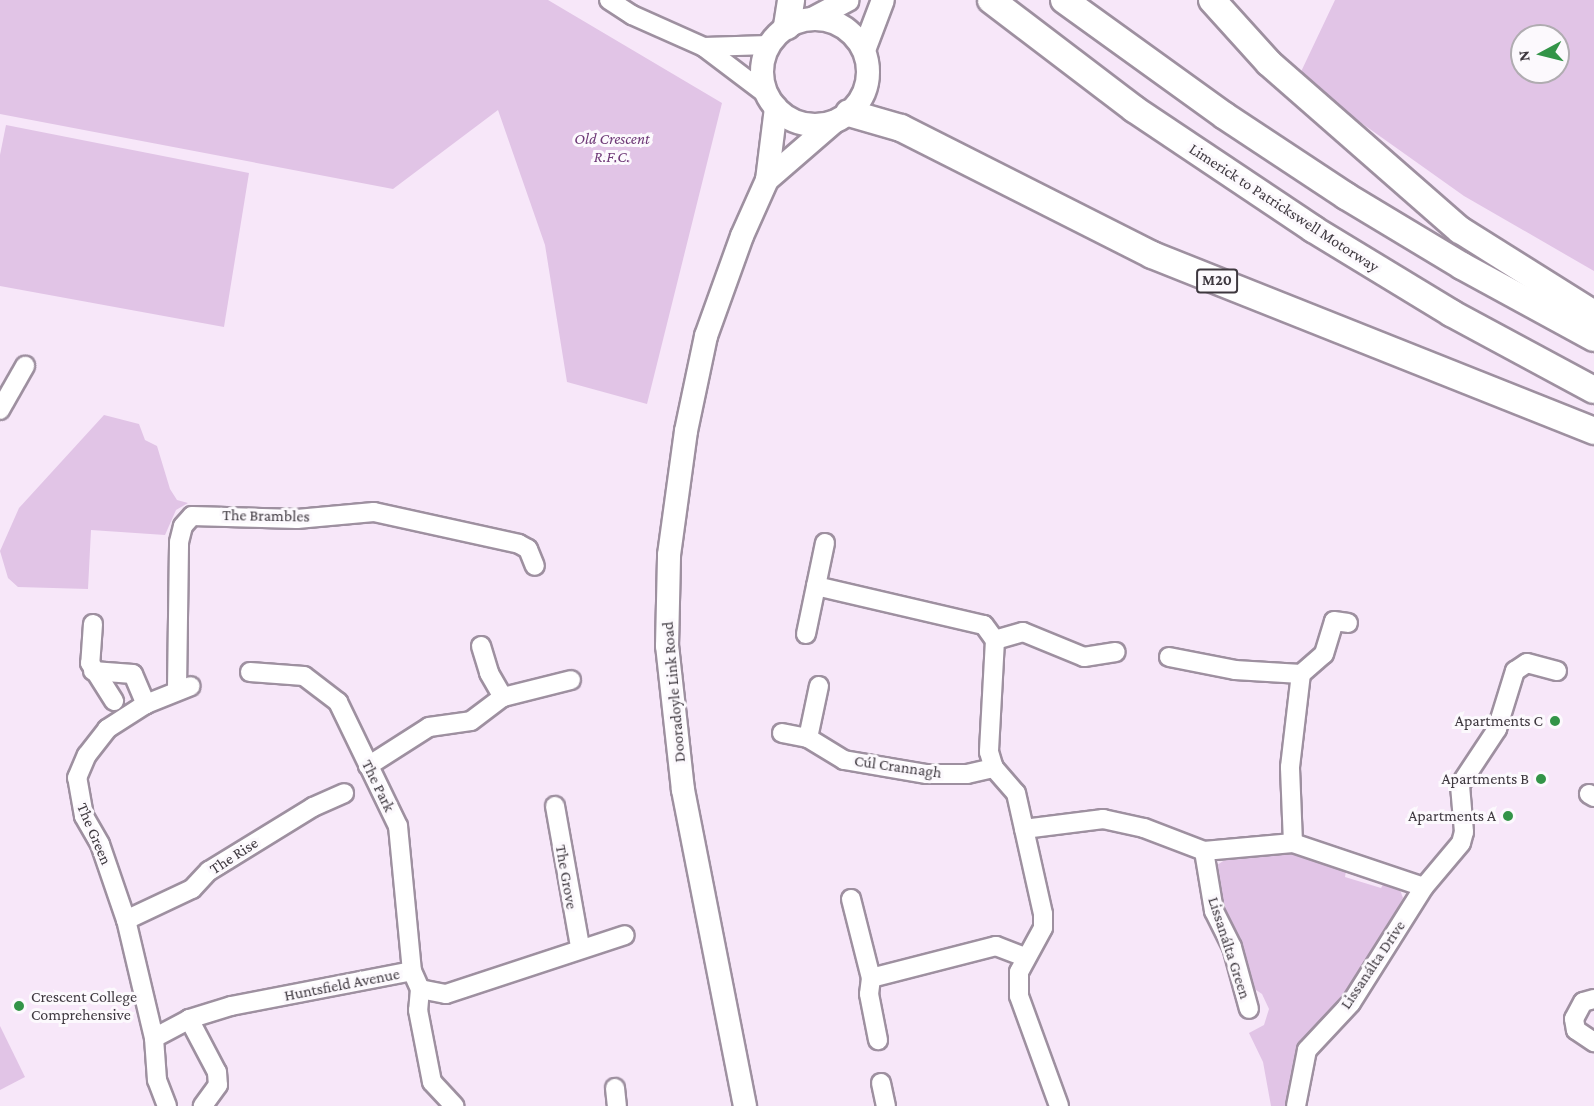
<!DOCTYPE html>
<meta charset="utf-8">
<style>
body{margin:0}
#map{position:relative;width:1594px;height:1106px;overflow:hidden;background:#f7e7f9;font-family:"Crimson Pro",serif}
div>[style]{position:absolute}
[style*='--x']{left:calc(var(--x)*1px);top:calc(var(--y)*1px);width:calc(var(--w)*1px);rotate:calc(var(--a)*1deg)}
.green>*{inset:0;background:#e1c4e6}
.roads{filter:drop-shadow(2px 0 #9e90a0) drop-shadow(-2px 0 #9e90a0) drop-shadow(0 2px #9e90a0) drop-shadow(0 -2px #9e90a0)}
.minor>*{height:18px;margin:-9px;padding:0 9px;transform-origin:9px;border-radius:9px;background:#fff}
.major>*{height:22px;margin:-11px;padding:0 11px;transform-origin:11px;border-radius:11px;background:#fff}
.major>.ring{margin:-11px;padding:0;box-sizing:content-box;background:none;border:22px solid #fff;border-radius:50%}
.highway>*{height:26px;margin:-13px;padding:0 13px;transform-origin:13px;border-radius:13px;background:#fff}
.dots>*{width:16px;height:16px;translate:-50% -50%;box-sizing:border-box;border:3px solid #fcf9fd;border-radius:50%}
span{translate:-50% -50%;white-space:nowrap;text-align:center;line-height:1.15;-webkit-text-stroke:6px #fcf9fd;paint-order:stroke}
.shield-label span{padding:2px 4px;background:#fcf9fd;border:2px solid;border-radius:4px;-webkit-text-stroke-width:0}
.shield-label{font-size:15px;color:#3e383f;font-weight:700}
.park-label{font-size:16px;color:#6e3977;font-style:italic}
.street-label{font-size:16px;color:#3e383f}
.poi-label{font-size:16px;color:#3e383f}
.right{translate:-100% -50%;text-align:right}
.left{translate:0 -50%;text-align:left}
.north{position:absolute;left:1510px;top:24px;width:60px;height:60px;box-sizing:border-box;background:#fcf9fd;border:2px solid #b0acb1;border-radius:50%;rotate:263deg;font-size:16px;font-weight:700;line-height:24px;text-align:center;color:#3e383f}
.north::after{content:'';display:block;margin:auto;width:21px;height:27px;background:#339448;clip-path:polygon(50% 0,100% 100%,50% 72%,0 100%)}
</style>
<div id="map">
<div class="green">
<div style="clip-path:polygon(0 0,548px 0,722px 103px,647px 404px,567px 382px,545px 245px,498px 110px,393px 189px,0 114px)"></div>
<div style="clip-path:polygon(evenodd,1335px 0,1594px 0,1594px 271px,1464px 196px,1298px 78px,1335px 0,1522px 36px,1558px 36px,1558px 72px,1522px 72px,1522px 36px)"></div>
<div style="clip-path:polygon(6px 125px,249px 173px,224px 327px,0 286px,0 155px)"></div>
<div style="clip-path:polygon(104px 415px,139px 424px,145px 440px,157px 446px,170px 489px,177px 500px,188px 503px,176px 510px,165px 535px,91px 530px,88px 589px,18px 587px,8px 578px,0 551px,19px 508px)"></div>
<div style="clip-path:polygon(1277px 851px,1301px 854px,1346px 871px,1345px 877px,1381px 888px,1384px 883px,1399px 887px,1403px 898px,1361px 975px,1297px 1051px,1288px 1106px,1271px 1106px,1263px 1062px,1249px 1033px,1264px 1025px,1269px 1009px,1262px 994px,1250px 986px,1239px 941px,1222px 912px,1215px 872px,1217px 865px,1228px 858px)"></div>
<div style="clip-path:polygon(0 1026px,25px 1077px,0 1090px)"></div>
</div>
<div class="roads">
<div class="minor">
<div style="--x:609;--y:0;--w:27;--a:33"></div>
<div style="--x:632;--y:15;--w:79;--a:24"></div>
<div style="--x:704;--y:47;--w:78;--a:37.2"></div>
<div style="--x:704;--y:47;--w:65;--a:-1.8"></div>
<div style="--x:0;--y:410;--w:51;--a:-60.4"></div>
<div style="--x:816;--y:586;--w:172;--a:13.1"></div>
<div style="--x:984;--y:625;--w:19;--a:54"></div>
<div style="--x:93;--y:624;--w:39;--a:94"></div>
<div style="--x:90;--y:663;--w:45;--a:57.7"></div>
<div style="--x:806;--y:634;--w:93;--a:-78.2"></div>
<div style="--x:995;--y:640;--w:112;--a:93.1"></div>
<div style="--x:989;--y:752;--w:17;--a:73"></div>
<div style="--x:994;--y:768;--w:33;--a:49"></div>
<div style="--x:1016;--y:793;--w:124;--a:77.4"></div>
<div style="--x:1043;--y:914;--w:14;--a:90"></div>
<div style="--x:1043;--y:928;--w:50;--a:118.6"></div>
<div style="--x:1019;--y:972;--w:24;--a:90"></div>
<div style="--x:1019;--y:996;--w:117;--a:70"></div>
<div style="--x:995;--y:640;--w:29;--a:-16"></div>
<div style="--x:1023;--y:632;--w:66;--a:22.3"></div>
<div style="--x:1084;--y:657;--w:32;--a:-9"></div>
<div style="--x:481;--y:646;--w:28;--a:73"></div>
<div style="--x:489;--y:673;--w:28;--a:60"></div>
<div style="--x:1169;--y:657;--w:67;--a:11.1"></div>
<div style="--x:1235;--y:670;--w:66;--a:3.5"></div>
<div style="--x:93;--y:671;--w:40;--a:4.3"></div>
<div style="--x:133;--y:674;--w:33;--a:67"></div>
<div style="--x:250;--y:672;--w:54;--a:4.2"></div>
<div style="--x:304;--y:676;--w:43;--a:37.4"></div>
<div style="--x:338;--y:702;--w:138;--a:64.2"></div>
<div style="--x:398;--y:826;--w:146;--a:84.5"></div>
<div style="--x:177;--y:689;--w:147;--a:-89.2"></div>
<div style="--x:179;--y:542;--w:16;--a:-76"></div>
<div style="--x:183;--y:526;--w:13;--a:-48"></div>
<div style="--x:192;--y:516;--w:105;--a:1.6"></div>
<div style="--x:297;--y:519;--w:77;--a:-5.2"></div>
<div style="--x:374;--y:512;--w:148;--a:12.4"></div>
<div style="--x:519;--y:544;--w:10;--a:29"></div>
<div style="--x:528;--y:549;--w:18;--a:68"></div>
<div style="--x:782;--y:733;--w:26;--a:11"></div>
<div style="--x:808;--y:738;--w:42;--a:31.4"></div>
<div style="--x:844;--y:760;--w:84;--a:9.6"></div>
<div style="--x:927;--y:774;--w:40;--a:0"></div>
<div style="--x:967;--y:774;--w:28;--a:-13"></div>
<div style="--x:808;--y:738;--w:53;--a:-78.1"></div>
<div style="--x:368;--y:766;--w:72;--a:-32.6"></div>
<div style="--x:429;--y:727;--w:42;--a:-8.1"></div>
<div style="--x:471;--y:721;--w:40;--a:-37"></div>
<div style="--x:503;--y:697;--w:70;--a:-14"></div>
<div style="--x:1589;--y:794;--w:6;--a:31"></div>
<div style="--x:555;--y:806;--w:143;--a:79.9"></div>
<div style="--x:1024;--y:829;--w:80;--a:-7.2"></div>
<div style="--x:1103;--y:819;--w:42;--a:12.4"></div>
<div style="--x:1144;--y:828;--w:64;--a:21"></div>
<div style="--x:1204;--y:851;--w:89;--a:-5.1"></div>
<div style="--x:1293;--y:843;--w:138;--a:18.6"></div>
<div style="--x:1293;--y:843;--w:76;--a:-92.3"></div>
<div style="--x:1290;--y:767;--w:94;--a:-83.3"></div>
<div style="--x:1301;--y:674;--w:30;--a:-41"></div>
<div style="--x:1324;--y:654;--w:34;--a:-73"></div>
<div style="--x:1334;--y:621;--w:14;--a:8"></div>
<div style="--x:1204;--y:851;--w:61;--a:80.5"></div>
<div style="--x:1214;--y:911;--w:40;--a:63.4"></div>
<div style="--x:1232;--y:947;--w:64;--a:74.7"></div>
<div style="--x:851;--y:899;--w:81;--a:75.8"></div>
<div style="--x:871;--y:978;--w:16;--a:97"></div>
<div style="--x:869;--y:994;--w:47;--a:78.9"></div>
<div style="--x:126;--y:920;--w:73;--a:-25.2"></div>
<div style="--x:192;--y:889;--w:25;--a:-47"></div>
<div style="--x:209;--y:871;--w:122;--a:-31.6"></div>
<div style="--x:313;--y:807;--w:34;--a:-24"></div>
<div style="--x:871;--y:978;--w:129;--a:-14.4"></div>
<div style="--x:996;--y:946;--w:31;--a:21"></div>
<div style="--x:420;--y:989;--w:21;--a:95"></div>
<div style="--x:418;--y:1010;--w:73;--a:79"></div>
<div style="--x:432;--y:1082;--w:33;--a:47"></div>
<div style="--x:1594;--y:999;--w:11;--a:165"></div>
<div style="--x:1583;--y:1002;--w:19;--a:118"></div>
<div style="--x:1574;--y:1019;--w:11;--a:80"></div>
<div style="--x:1576;--y:1030;--w:22;--a:34"></div>
<div style="--x:189;--y:1019;--w:60;--a:62.2"></div>
<div style="--x:217;--y:1072;--w:13;--a:86"></div>
<div style="--x:218;--y:1085;--w:26;--a:126"></div>
<div style="--x:154;--y:1038;--w:40;--a:-28"></div>
<div style="--x:189;--y:1019;--w:44;--a:-17.2"></div>
<div style="--x:231;--y:1006;--w:184;--a:-10.9"></div>
<div style="--x:412;--y:971;--w:20;--a:66"></div>
<div style="--x:420;--y:989;--w:26;--a:11"></div>
<div style="--x:446;--y:994;--w:188;--a:-18.2"></div>
<div style="--x:881;--y:1083;--w:24;--a:78"></div>
<div style="--x:615;--y:1088;--w:18;--a:84"></div>
<div style="--x:167;--y:1106;--w:28;--a:-111"></div>
<div style="--x:157;--y:1080;--w:42;--a:-94.1"></div>
<div style="--x:154;--y:1038;--w:121;--a:-103.3"></div>
<div style="--x:126;--y:920;--w:80;--a:-108.9"></div>
<div style="--x:100;--y:844;--w:32;--a:-120"></div>
<div style="--x:84;--y:816;--w:39;--a:-100"></div>
<div style="--x:77;--y:778;--w:25;--a:-67"></div>
<div style="--x:87;--y:755;--w:33;--a:-52"></div>
<div style="--x:107;--y:729;--w:46;--a:-32.7"></div>
<div style="--x:146;--y:704;--w:48;--a:-21.8"></div>
<div style="--x:1296;--y:1106;--w:57;--a:-78.9"></div>
<div style="--x:1307;--y:1050;--w:64;--a:-46.9"></div>
<div style="--x:1351;--y:1003;--w:137;--a:-57.8"></div>
<div style="--x:1424;--y:887;--w:57;--a:-49.9"></div>
<div style="--x:1461;--y:843;--w:11;--a:-75"></div>
<div style="--x:1464;--y:832;--w:47;--a:-94.9"></div>
<div style="--x:1460;--y:785;--w:67;--a:-56.5"></div>
<div style="--x:1497;--y:729;--w:61;--a:-72.8"></div>
<div style="--x:1515;--y:671;--w:14;--a:-34"></div>
<div style="--x:1527;--y:663;--w:31;--a:15"></div>
</div>
<div class="major">
<div style="--x:814;--y:18;--w:38;--a:-28"></div>
<div class="ring" style="left:762px;top:19px;width:84px;height:84px"></div>
<div style="--x:864;--y:50;--w:53;--a:-69.2"></div>
<div style="--x:767;--y:180;--w:89;--a:-40.9"></div>
<div style="--x:745;--y:1106;--w:322;--a:-101.1"></div>
<div style="--x:683;--y:790;--w:145;--a:-96.3"></div>
<div style="--x:667;--y:646;--w:91;--a:-88.7"></div>
<div style="--x:669;--y:555;--w:125;--a:-82.2"></div>
<div style="--x:686;--y:431;--w:97;--a:-78.1"></div>
<div style="--x:706;--y:336;--w:106;--a:-70.2"></div>
<div style="--x:742;--y:236;--w:61;--a:-65.9"></div>
<div style="--x:767;--y:180;--w:73;--a:-82.9"></div>
</div>
<div class="highway">
<div style="--x:991;--y:0;--w:180;--a:37.3"></div>
<div style="--x:1134;--y:109;--w:216;--a:33.8"></div>
<div style="--x:1313;--y:229;--w:162;--a:31.3"></div>
<div style="--x:1451;--y:313;--w:162;--a:28.3"></div>
<div style="--x:1064;--y:0;--w:198;--a:35.8"></div>
<div style="--x:1225;--y:116;--w:145;--a:33.5"></div>
<div style="--x:1346;--y:196;--w:135;--a:31.1"></div>
<div style="--x:1462;--y:266;--w:150;--a:28.6"></div>
<div style="--x:1212;--y:0;--w:85;--a:47.9"></div>
<div style="--x:1269;--y:63;--w:254;--a:41.2"></div>
<div style="--x:1460;--y:230;--w:158;--a:32.1"></div>
<div style="--x:787;--y:26;--w:26;--a:-81"></div>
<div style="--x:849;--y:113;--w:54;--a:16.1"></div>
<div style="--x:901;--y:128;--w:281;--a:26.8"></div>
<div style="--x:1152;--y:255;--w:476;--a:21.7"></div>
</div>
</div>
<div class="dots">
<div style="left:1555px;top:721px;background:#339448"></div>
<div style="left:1541px;top:779px;background:#339448"></div>
<div style="left:1508px;top:816px;background:#339448"></div>
<div style="left:19px;top:1006px;background:#339448"></div>
</div>
<div class="shield-label">
<span style="left:1217px;top:281px">M20</span>
</div>
<div class="park-label">
<span style="left:612px;top:148px">Old Crescent<br>R.F.C.</span>
</div>
<div class="street-label">
<span style="left:1284px;top:208px;rotate:33deg">Limerick to Patrickswell Motorway</span>
<span style="left:266px;top:516px;rotate:1deg">The Brambles</span>
<span style="left:674px;top:692px;rotate:-95deg">Dooradoyle Link Road</span>
<span style="left:898px;top:767px;rotate:8deg">Cúl Crannagh</span>
<span style="left:378px;top:786px;rotate:64deg">The Park</span>
<span style="left:94px;top:834px;rotate:67deg">The Green</span>
<span style="left:234px;top:856px;rotate:-33deg">The Rise</span>
<span style="left:566px;top:877px;rotate:80deg">The Grove</span>
<span style="left:1229px;top:948px;rotate:72deg">Lissanálta Green</span>
<span style="left:1373px;top:965px;rotate:-56deg">Lissanálta Drive</span>
<span style="left:342px;top:985px;rotate:-11deg">Huntsfield Avenue</span>
</div>
<div class="poi-label">
<span class="right" style="left:1543px;top:721px">Apartments C</span>
<span class="right" style="left:1529px;top:779px">Apartments B</span>
<span class="right" style="left:1496px;top:816px">Apartments A</span>
<span class="left" style="left:31px;top:1006px">Crescent College<br>Comprehensive</span>
</div>
<div class="north">N</div>
</div>
